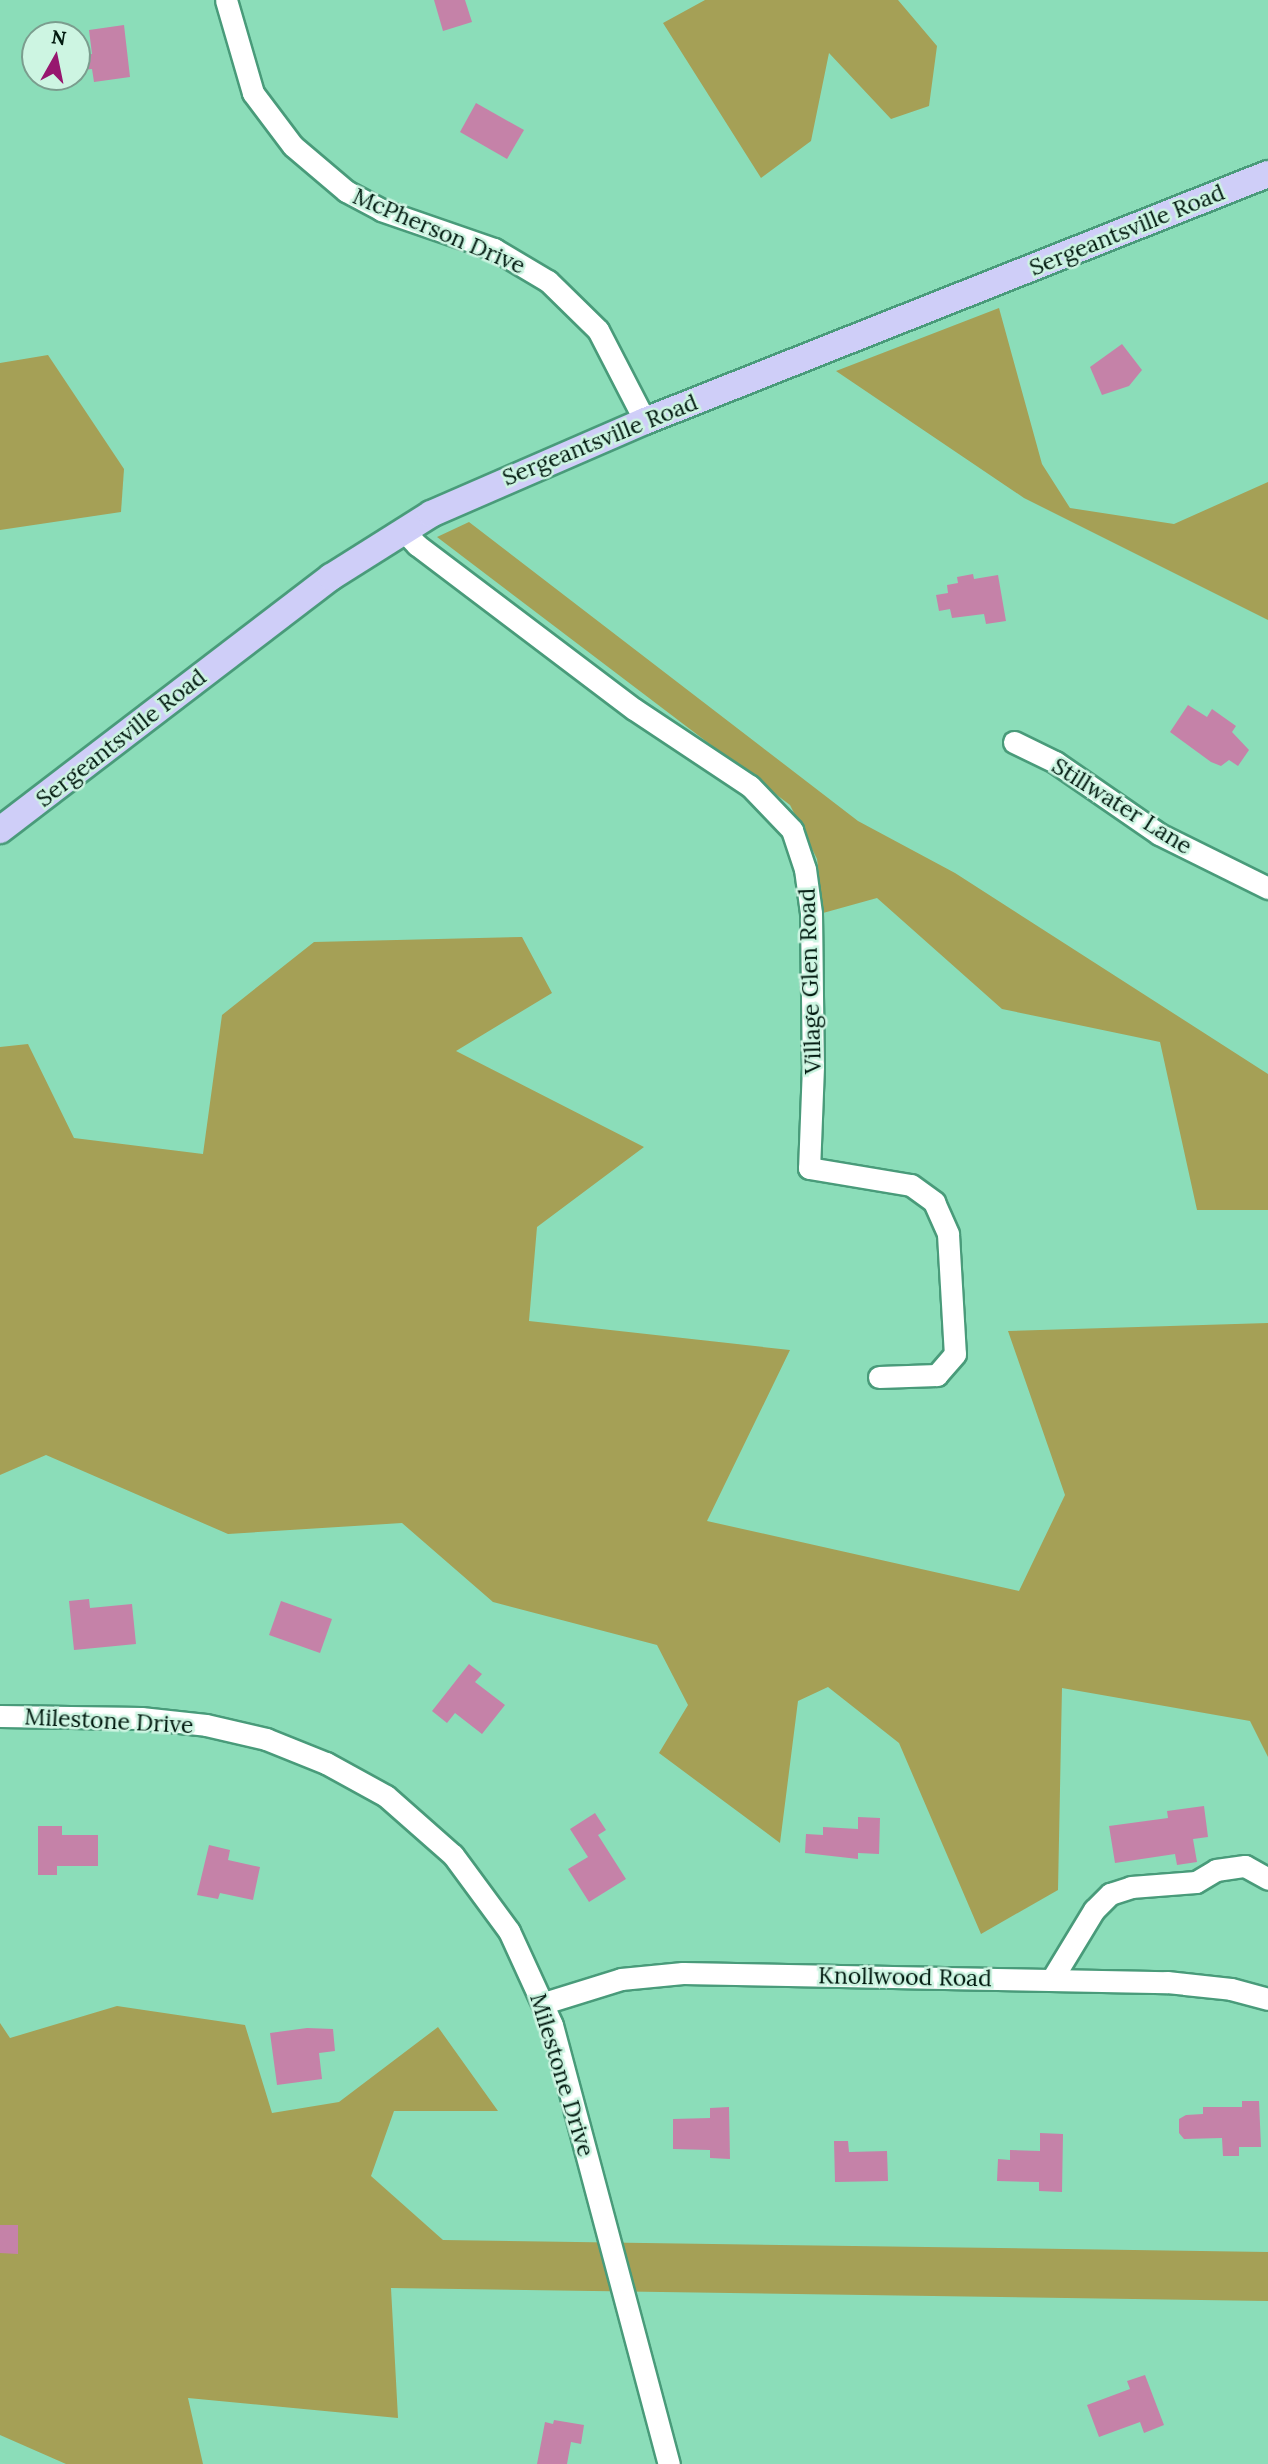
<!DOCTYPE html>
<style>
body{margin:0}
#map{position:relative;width:1268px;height:2464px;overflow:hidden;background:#8bddb9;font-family:Lora,serif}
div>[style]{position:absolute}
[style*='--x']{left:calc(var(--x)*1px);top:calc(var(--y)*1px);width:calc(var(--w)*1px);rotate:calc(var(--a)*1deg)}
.green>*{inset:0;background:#a5a056}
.building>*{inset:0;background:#c582a8}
.roads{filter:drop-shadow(2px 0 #499b7a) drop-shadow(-2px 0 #499b7a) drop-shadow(0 2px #499b7a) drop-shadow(0 -2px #499b7a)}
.minor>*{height:21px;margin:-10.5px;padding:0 10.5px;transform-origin:10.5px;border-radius:10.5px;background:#fff}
.major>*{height:26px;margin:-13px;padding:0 13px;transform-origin:13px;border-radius:13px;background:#cfcef8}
span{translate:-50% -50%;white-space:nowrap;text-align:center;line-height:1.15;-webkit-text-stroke:5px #cdf5e2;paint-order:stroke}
.street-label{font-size:23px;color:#01190f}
.north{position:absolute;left:21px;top:21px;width:70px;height:70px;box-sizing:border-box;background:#cdf5e2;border:2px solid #7b9d8e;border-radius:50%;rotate:9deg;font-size:19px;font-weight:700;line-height:28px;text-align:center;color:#01190f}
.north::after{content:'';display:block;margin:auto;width:24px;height:32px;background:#97176f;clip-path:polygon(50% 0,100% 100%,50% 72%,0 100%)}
</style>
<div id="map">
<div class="green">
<div style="clip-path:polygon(705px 0,898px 0,937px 46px,929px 106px,891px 119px,829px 53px,811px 141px,761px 178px,663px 23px)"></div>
<div style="clip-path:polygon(999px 308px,1042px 464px,1070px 508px,1174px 524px,1268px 482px,1268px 620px,1024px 498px,836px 371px)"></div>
<div style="clip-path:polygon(48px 355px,124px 469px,121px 512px,0 530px,0 363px)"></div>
<div style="clip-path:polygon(469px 522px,858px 821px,955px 873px,1268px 1074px,1268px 1210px,1197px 1210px,1160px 1042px,1002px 1009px,877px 898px,823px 913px,817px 859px,790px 805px,437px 537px)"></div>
<div style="clip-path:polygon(522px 937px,552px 993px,456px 1051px,644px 1147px,537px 1227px,529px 1321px,790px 1350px,707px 1521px,1019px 1591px,1065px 1495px,1008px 1331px,1268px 1323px,1268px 1757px,1250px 1721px,1062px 1688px,1058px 1890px,981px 1934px,899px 1743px,828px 1687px,798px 1701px,780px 1843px,659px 1753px,688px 1705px,657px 1645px,493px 1602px,402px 1523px,228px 1534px,46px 1455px,0 1475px,0 1047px,28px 1044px,74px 1138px,203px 1154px,222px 1015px,314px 942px)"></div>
<div style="clip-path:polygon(117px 2006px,245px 2025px,272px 2113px,339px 2102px,438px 2027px,498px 2111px,394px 2111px,371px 2176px,443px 2240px,1268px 2252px,1268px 2301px,391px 2288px,398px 2418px,188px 2398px,203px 2464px,66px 2464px,0 2435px,0 2023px,10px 2038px)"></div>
</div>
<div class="building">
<div style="clip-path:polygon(434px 0,465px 0,472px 22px,443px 31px)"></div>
<div style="clip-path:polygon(124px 25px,130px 77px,94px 82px,92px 69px,82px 70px,80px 55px,92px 54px,89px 30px)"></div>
<div style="clip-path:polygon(476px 103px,524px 130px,507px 159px,460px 132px)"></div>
<div style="clip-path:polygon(1122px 344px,1142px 370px,1129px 386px,1102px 395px,1090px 367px)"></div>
<div style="clip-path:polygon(973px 574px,974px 579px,998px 575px,1006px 621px,986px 624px,984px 614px,952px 618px,950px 609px,939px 611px,936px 595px,948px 593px,947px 585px,958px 583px,957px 577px)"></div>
<div style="clip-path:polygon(1188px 705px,1207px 717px,1212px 709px,1236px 726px,1232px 732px,1249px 750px,1238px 766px,1229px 760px,1221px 766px,1211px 762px,1170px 732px)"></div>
<div style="clip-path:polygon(89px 1599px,90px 1608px,132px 1604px,136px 1644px,74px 1650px,69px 1601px)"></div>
<div style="clip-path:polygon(281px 1601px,332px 1619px,320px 1653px,269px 1635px)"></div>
<div style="clip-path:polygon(469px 1664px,482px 1674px,475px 1682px,505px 1705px,482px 1734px,455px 1713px,447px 1723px,432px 1711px)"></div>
<div style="clip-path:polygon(1204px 1806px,1208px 1837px,1193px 1839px,1197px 1862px,1177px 1865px,1175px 1854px,1115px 1863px,1109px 1826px,1168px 1818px,1167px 1811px)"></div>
<div style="clip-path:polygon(595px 1813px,606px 1830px,598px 1835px,626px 1879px,589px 1902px,568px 1869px,588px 1857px,570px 1829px)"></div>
<div style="clip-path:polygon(858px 1817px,880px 1818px,879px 1854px,858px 1853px,858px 1859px,805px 1853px,806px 1834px,823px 1835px,823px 1827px,858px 1829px)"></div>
<div style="clip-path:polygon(38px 1826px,62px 1826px,62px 1835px,98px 1835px,98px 1866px,57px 1866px,57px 1875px,38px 1875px)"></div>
<div style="clip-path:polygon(209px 1845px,230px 1850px,228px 1860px,260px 1867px,253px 1900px,220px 1893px,218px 1899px,197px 1895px)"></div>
<div style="clip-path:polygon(307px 2028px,333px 2029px,335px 2051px,319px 2053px,322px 2079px,277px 2085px,270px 2033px)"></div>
<div style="clip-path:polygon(1242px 2101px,1259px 2101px,1261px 2147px,1239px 2147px,1239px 2156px,1223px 2156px,1222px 2138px,1184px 2139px,1179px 2133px,1179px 2119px,1186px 2115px,1203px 2114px,1203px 2107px,1242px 2107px)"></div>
<div style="clip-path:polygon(729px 2107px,730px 2159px,710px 2158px,710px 2150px,673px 2149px,673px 2119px,710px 2118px,710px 2108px)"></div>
<div style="clip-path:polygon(1040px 2133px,1063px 2134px,1062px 2192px,1039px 2191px,1039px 2182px,997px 2181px,998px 2159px,1010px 2160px,1010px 2150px,1040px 2151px)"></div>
<div style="clip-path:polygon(834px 2141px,848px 2141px,849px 2152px,887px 2151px,888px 2181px,835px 2182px)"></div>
<div style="clip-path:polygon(0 2225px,18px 2225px,18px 2254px,0 2253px)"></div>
<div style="clip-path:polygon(1145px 2375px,1164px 2425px,1144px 2433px,1140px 2422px,1099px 2437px,1087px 2405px,1130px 2389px,1127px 2381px)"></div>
<div style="clip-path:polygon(554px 2420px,584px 2425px,581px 2444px,571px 2442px,567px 2464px,537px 2464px,545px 2422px,553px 2424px)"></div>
</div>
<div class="roads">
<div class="minor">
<div style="--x:226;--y:0;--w:97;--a:73.8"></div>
<div style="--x:253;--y:93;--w:66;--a:53"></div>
<div style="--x:293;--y:146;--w:70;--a:40.3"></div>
<div style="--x:346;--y:191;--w:40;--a:28"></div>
<div style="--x:381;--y:210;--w:120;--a:19"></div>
<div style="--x:494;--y:249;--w:63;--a:30.7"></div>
<div style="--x:548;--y:281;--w:70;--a:44.4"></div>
<div style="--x:598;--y:330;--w:102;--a:62.7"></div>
<div style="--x:403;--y:530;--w:21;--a:47"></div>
<div style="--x:417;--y:545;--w:272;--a:37.1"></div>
<div style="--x:634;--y:709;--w:139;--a:33.6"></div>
<div style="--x:750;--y:786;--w:61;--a:46.3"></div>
<div style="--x:792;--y:830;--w:41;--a:71.6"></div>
<div style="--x:805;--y:869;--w:44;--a:82.2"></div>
<div style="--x:811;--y:913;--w:153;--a:89.3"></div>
<div style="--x:813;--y:1066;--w:102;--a:92.2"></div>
<div style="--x:809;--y:1168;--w:103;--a:9.5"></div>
<div style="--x:911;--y:1185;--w:29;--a:36"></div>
<div style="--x:934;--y:1202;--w:35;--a:66"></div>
<div style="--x:948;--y:1234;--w:120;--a:86.7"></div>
<div style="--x:955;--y:1354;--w:28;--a:131"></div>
<div style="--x:937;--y:1375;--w:58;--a:178"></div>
<div style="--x:1014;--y:742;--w:46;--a:26"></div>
<div style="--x:1055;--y:762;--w:126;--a:34.7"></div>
<div style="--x:1159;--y:834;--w:122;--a:26.4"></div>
<div style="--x:0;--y:1716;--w:141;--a:0.8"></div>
<div style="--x:141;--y:1718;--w:65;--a:6.1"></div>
<div style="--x:206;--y:1725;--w:62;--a:13.1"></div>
<div style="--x:266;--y:1739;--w:65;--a:21.8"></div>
<div style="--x:326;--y:1763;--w:68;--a:28.8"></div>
<div style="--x:386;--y:1796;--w:89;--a:41.4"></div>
<div style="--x:453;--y:1855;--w:94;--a:53.6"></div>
<div style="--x:509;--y:1931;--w:103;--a:65.4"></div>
<div style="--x:552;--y:2025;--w:454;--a:75.1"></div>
<div style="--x:1052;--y:1979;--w:81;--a:-58.7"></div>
<div style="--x:1094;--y:1910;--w:23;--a:-45"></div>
<div style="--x:1110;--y:1894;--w:22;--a:-18"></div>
<div style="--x:1131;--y:1887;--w:65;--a:-4.4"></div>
<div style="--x:1196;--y:1882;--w:23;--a:-31"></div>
<div style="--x:1216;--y:1870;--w:29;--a:-8"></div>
<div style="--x:1245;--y:1866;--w:26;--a:29"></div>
<div style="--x:544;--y:2003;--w:81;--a:-17.3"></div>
<div style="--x:621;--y:1979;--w:62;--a:-5.5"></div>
<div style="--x:683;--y:1973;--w:484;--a:1.1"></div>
<div style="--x:1167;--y:1982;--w:64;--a:6.2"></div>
<div style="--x:1231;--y:1989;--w:38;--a:15"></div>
</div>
<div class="major">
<div style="--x:0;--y:830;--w:417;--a:-37.4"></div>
<div style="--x:331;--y:577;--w:118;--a:-32.2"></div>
<div style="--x:431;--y:514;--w:233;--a:-23.5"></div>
<div style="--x:645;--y:421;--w:670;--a:-21.63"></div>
</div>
</div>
<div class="street-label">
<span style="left:1127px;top:230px;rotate:-22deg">Sergeantsville Road</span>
<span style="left:439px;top:231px;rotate:23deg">McPherson Drive</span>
<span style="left:600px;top:440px;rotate:-22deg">Sergeantsville Road</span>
<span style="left:121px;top:738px;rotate:-38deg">Sergeantsville Road</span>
<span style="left:1122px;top:806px;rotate:32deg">Stillwater Lane</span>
<span style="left:810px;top:981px;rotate:-92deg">Village Glen Road</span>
<span style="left:109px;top:1721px;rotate:3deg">Milestone Drive</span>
<span style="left:905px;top:1977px;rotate:1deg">Knollwood Road</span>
<span style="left:562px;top:2075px;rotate:73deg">Milestone Drive</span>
</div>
<div class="north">N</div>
</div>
